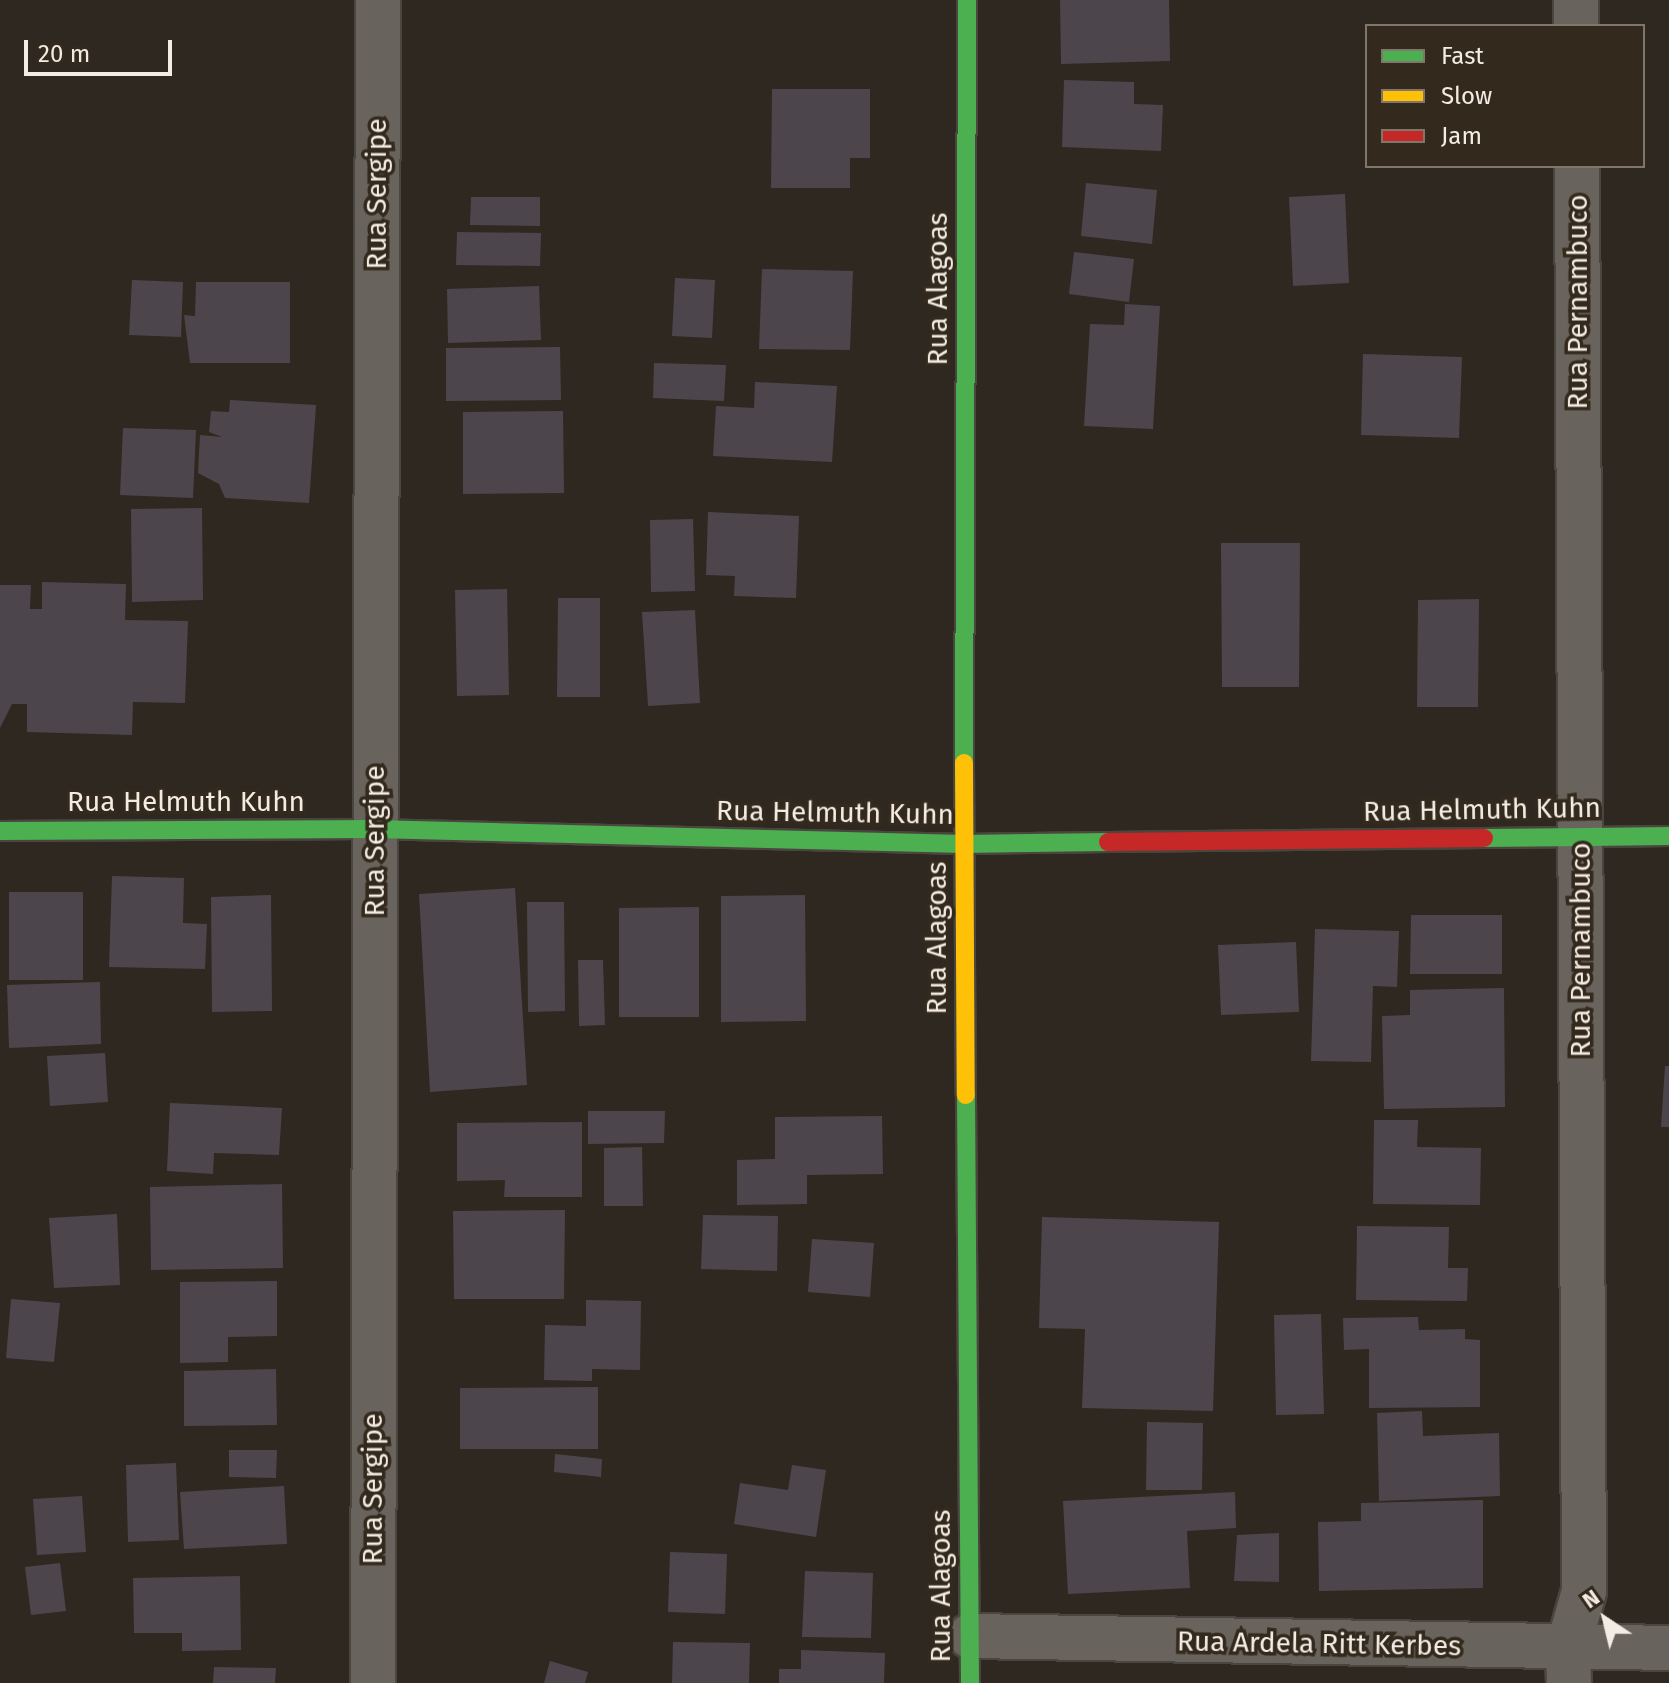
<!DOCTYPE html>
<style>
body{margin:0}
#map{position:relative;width:1669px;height:1683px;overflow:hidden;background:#2e2821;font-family:"Fira Sans",sans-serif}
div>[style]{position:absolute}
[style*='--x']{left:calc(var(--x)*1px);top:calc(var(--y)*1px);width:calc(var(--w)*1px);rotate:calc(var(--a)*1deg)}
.building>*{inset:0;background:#4c464c}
.roads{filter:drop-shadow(2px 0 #4a453e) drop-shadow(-2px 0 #4a453e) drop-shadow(0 2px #4a453e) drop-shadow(0 -2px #4a453e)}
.street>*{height:44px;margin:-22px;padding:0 22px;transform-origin:22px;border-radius:22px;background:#68645d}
.fast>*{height:18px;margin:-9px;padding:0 9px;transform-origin:9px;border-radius:9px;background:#4caf50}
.slow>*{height:18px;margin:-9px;padding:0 9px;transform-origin:9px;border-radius:9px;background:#ffc107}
.jam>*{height:18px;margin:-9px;padding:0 9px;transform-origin:9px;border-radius:9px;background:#c62828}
span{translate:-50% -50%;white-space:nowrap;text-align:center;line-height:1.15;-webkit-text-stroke:7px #33291c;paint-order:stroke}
.street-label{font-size:28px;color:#f3ece4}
.legend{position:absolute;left:1365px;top:24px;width:280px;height:144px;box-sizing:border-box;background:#33291c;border:2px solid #80776c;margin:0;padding:10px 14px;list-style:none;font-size:24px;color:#f3ece4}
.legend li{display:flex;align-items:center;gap:16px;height:40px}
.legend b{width:40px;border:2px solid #80776c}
.north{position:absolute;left:1565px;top:1579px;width:80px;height:80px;-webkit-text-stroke:6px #33291c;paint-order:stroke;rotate:325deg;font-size:22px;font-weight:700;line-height:32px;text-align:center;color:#f3ece4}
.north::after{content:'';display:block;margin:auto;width:28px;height:36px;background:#f3ece4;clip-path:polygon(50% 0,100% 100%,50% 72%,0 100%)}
.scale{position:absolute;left:24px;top:40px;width:148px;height:36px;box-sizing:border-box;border:4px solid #f3ece4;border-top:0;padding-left:10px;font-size:24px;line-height:28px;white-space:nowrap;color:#f3ece4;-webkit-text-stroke:6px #33291c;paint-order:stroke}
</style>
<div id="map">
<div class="building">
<div style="clip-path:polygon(1060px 0,1169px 0,1170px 61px,1061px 64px)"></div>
<div style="clip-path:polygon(1064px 80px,1134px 82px,1134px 104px,1163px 105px,1161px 151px,1062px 147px)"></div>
<div style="clip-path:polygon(772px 89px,870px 89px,870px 158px,850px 158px,850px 188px,771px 188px)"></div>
<div style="clip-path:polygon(1086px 183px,1157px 190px,1152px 244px,1081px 236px)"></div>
<div style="clip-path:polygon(1345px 194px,1349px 283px,1293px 286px,1289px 197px)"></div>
<div style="clip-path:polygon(471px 197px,540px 197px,540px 226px,470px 225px)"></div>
<div style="clip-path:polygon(457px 232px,541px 233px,540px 266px,456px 265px)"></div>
<div style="clip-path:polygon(1074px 252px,1134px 259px,1129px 302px,1069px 294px)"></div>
<div style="clip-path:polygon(762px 269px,853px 271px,850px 350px,759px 349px)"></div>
<div style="clip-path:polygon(675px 278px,715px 280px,712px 338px,672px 336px)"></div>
<div style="clip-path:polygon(132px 280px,183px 282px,181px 337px,129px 335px)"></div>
<div style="clip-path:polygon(196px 282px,290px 282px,290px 363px,190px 363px,184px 315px,195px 316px)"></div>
<div style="clip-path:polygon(539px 286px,541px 340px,448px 343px,447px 289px)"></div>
<div style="clip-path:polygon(1125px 304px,1160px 306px,1153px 429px,1084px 426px,1090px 324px,1124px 325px)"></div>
<div style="clip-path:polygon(560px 347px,561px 400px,446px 401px,446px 348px)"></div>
<div style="clip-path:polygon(1363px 354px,1462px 357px,1459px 438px,1361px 435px)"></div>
<div style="clip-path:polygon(654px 363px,726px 365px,724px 401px,653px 398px)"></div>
<div style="clip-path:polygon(755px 382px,837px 386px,832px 462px,713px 456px,716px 406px,754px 408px)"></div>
<div style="clip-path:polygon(230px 400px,316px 405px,309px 503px,225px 498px,219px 484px,198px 473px,200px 435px,222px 437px,209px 432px,211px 411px,229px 412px)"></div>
<div style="clip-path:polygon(563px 411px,564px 493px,463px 494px,463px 412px)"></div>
<div style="clip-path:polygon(123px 428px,196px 430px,193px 498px,120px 495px)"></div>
<div style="clip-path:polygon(202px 508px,203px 600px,132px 602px,131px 509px)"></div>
<div style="clip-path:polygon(708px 512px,799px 516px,796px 598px,734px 596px,735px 576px,706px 575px)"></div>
<div style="clip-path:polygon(693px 519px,695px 591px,651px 592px,650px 520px)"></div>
<div style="clip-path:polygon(1221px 543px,1300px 543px,1299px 687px,1222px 687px)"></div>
<div style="clip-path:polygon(42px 582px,126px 584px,125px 620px,188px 621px,185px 703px,133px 702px,132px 735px,27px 732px,27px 704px,12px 704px,0 728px,0 585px,31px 585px,30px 609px,42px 609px)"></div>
<div style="clip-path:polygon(507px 589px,509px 695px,457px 696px,455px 590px)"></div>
<div style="clip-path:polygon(558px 598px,600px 598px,600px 697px,557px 697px)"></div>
<div style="clip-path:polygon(1479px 599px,1478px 707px,1417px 707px,1418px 600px)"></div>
<div style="clip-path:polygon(695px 610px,700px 703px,648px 706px,642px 612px)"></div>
<div style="clip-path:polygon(112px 876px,184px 878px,183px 923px,207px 924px,205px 969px,109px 967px)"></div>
<div style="clip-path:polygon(515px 888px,527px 1085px,430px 1092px,419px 894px)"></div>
<div style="clip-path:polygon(9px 892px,83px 892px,83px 980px,9px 980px)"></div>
<div style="clip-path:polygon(271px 895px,272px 1011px,212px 1012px,211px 897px)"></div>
<div style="clip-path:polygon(805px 895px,806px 1021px,721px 1022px,721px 896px)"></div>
<div style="clip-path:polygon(527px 902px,564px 902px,565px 1011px,528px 1012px)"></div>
<div style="clip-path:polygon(699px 907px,699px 1017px,619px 1017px,619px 908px)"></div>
<div style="clip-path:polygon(1411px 915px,1502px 915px,1502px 974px,1410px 974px)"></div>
<div style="clip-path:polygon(1315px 929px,1399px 931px,1397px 987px,1373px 986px,1371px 1062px,1311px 1061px)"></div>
<div style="clip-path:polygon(1296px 942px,1299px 1012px,1221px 1015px,1218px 945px)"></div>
<div style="clip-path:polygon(578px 960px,603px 960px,605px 1025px,579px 1026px)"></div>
<div style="clip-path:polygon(100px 982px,101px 1044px,9px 1048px,7px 985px)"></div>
<div style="clip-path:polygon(1504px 988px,1505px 1107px,1384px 1109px,1382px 1016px,1410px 1015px,1410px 990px)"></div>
<div style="clip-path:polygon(105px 1053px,108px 1102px,50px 1106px,47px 1056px)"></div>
<div style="clip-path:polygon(1665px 1066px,1669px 1066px,1669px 1127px,1661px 1127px)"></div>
<div style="clip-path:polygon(170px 1103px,282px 1108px,279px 1155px,214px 1153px,213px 1174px,167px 1171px)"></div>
<div style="clip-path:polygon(588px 1111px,665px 1111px,664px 1143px,588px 1144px)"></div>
<div style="clip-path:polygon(882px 1116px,883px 1174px,807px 1175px,807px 1204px,737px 1205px,737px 1160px,775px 1159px,775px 1117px)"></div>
<div style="clip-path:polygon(1374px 1120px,1418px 1120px,1417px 1147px,1481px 1148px,1480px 1205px,1373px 1204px)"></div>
<div style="clip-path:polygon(582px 1122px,582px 1197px,504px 1197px,505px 1180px,457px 1181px,457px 1123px)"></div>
<div style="clip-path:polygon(642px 1147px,643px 1206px,604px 1206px,604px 1148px)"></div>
<div style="clip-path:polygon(282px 1184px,283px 1268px,151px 1270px,150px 1187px)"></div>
<div style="clip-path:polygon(565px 1210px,564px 1299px,454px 1299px,453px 1211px)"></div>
<div style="clip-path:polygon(117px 1214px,120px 1285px,54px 1288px,49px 1218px)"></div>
<div style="clip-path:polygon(703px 1215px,778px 1216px,777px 1271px,701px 1269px)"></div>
<div style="clip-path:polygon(1042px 1217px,1219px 1222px,1213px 1411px,1082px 1408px,1085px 1329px,1039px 1328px)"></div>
<div style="clip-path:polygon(1357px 1226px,1449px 1227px,1448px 1268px,1468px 1268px,1467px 1301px,1356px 1300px)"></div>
<div style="clip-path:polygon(812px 1239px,874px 1243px,870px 1297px,808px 1292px)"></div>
<div style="clip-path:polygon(277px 1281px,277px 1336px,228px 1337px,228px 1362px,180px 1363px,180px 1282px)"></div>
<div style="clip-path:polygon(11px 1299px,60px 1303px,54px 1362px,6px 1358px)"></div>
<div style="clip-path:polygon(586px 1300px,641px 1301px,640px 1370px,592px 1369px,592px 1381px,544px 1380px,545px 1325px,586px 1326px)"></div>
<div style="clip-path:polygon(1321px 1314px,1324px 1414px,1276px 1415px,1274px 1315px)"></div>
<div style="clip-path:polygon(1418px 1317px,1419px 1330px,1465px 1329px,1465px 1339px,1480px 1340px,1480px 1407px,1369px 1408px,1369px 1349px,1344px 1350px,1343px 1318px)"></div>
<div style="clip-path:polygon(276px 1369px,277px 1425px,184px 1426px,184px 1371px)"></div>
<div style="clip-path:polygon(598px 1387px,598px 1449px,460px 1449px,460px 1388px)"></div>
<div style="clip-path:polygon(1422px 1411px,1423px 1436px,1499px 1433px,1500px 1496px,1379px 1501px,1377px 1413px)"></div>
<div style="clip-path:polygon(1147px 1422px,1203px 1423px,1202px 1490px,1146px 1490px)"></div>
<div style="clip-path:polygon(229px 1450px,277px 1450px,276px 1478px,229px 1477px)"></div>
<div style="clip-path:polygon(555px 1454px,602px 1459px,601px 1477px,554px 1472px)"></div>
<div style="clip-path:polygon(176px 1463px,179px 1540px,128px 1542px,126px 1465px)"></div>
<div style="clip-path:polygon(792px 1465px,826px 1470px,816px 1537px,734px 1524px,740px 1483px,788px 1490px)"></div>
<div style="clip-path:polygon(284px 1486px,287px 1544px,184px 1549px,180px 1492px)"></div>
<div style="clip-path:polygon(1235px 1492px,1236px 1528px,1187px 1531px,1190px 1588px,1068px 1594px,1063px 1501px)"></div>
<div style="clip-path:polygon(82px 1496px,86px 1552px,37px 1555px,33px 1499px)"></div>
<div style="clip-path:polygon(1483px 1500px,1483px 1588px,1319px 1591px,1318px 1522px,1361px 1521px,1361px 1503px)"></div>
<div style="clip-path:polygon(1279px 1533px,1279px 1582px,1234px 1581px,1237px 1535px)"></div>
<div style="clip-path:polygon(670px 1552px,727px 1554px,725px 1614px,668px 1612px)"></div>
<div style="clip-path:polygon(60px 1563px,66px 1611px,31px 1615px,25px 1567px)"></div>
<div style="clip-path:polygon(805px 1571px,873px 1573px,871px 1638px,802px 1637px)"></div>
<div style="clip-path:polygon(240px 1576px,241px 1650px,182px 1651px,182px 1633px,134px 1633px,133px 1578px)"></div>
<div style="clip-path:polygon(673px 1642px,750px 1643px,749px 1683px,672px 1683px)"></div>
<div style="clip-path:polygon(801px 1650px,885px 1653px,884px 1683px,779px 1683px,779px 1669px,801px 1669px)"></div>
<div style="clip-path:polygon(550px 1661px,588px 1672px,585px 1683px,544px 1683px)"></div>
<div style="clip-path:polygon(214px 1667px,276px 1668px,275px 1683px,213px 1683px)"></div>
</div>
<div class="roads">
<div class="street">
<div style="--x:1576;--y:0;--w:26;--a:90"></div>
<div style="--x:970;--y:1636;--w:699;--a:0.98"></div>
<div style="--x:373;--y:1683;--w:1683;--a:-89.83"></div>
<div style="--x:1569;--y:1683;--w:35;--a:-92"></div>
<div style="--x:1568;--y:1648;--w:59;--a:-74.3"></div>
<div style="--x:1584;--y:1591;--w:1425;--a:-90.28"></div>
</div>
<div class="fast">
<div style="--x:964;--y:763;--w:763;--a:-89.77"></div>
<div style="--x:0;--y:831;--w:375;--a:-0.3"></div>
<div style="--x:375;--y:829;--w:589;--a:1.46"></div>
<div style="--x:964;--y:844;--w:144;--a:-0.8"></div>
<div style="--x:1484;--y:838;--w:185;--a:-0.6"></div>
<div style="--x:966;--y:1095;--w:588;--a:89.61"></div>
</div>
<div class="slow">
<div style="--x:964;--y:763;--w:332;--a:89.7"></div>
</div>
<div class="jam">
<div style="--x:1108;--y:842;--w:376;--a:-0.6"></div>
</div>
</div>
<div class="street-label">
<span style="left:377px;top:194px;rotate:-90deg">Rua Sergipe</span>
<span style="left:938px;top:289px;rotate:-90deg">Rua Alagoas</span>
<span style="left:1578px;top:302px;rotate:-90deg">Rua Pernambuco</span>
<span style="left:186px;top:802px">Rua Helmuth Kuhn</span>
<span style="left:1482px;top:810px;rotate:-1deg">Rua Helmuth Kuhn</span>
<span style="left:835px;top:813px;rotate:1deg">Rua Helmuth Kuhn</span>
<span style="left:375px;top:841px;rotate:-90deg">Rua Sergipe</span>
<span style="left:937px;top:938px;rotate:-90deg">Rua Alagoas</span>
<span style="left:1581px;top:950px;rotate:-90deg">Rua Pernambuco</span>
<span style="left:373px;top:1489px;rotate:-90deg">Rua Sergipe</span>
<span style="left:941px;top:1586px;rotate:-90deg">Rua Alagoas</span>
<span style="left:1319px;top:1644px;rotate:1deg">Rua Ardela Ritt Kerbes</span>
</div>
<ul class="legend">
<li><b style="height:10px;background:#4caf50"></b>Fast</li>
<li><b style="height:10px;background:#ffc107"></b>Slow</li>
<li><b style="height:10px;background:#c62828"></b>Jam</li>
</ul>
<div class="north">N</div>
<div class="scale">20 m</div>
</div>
